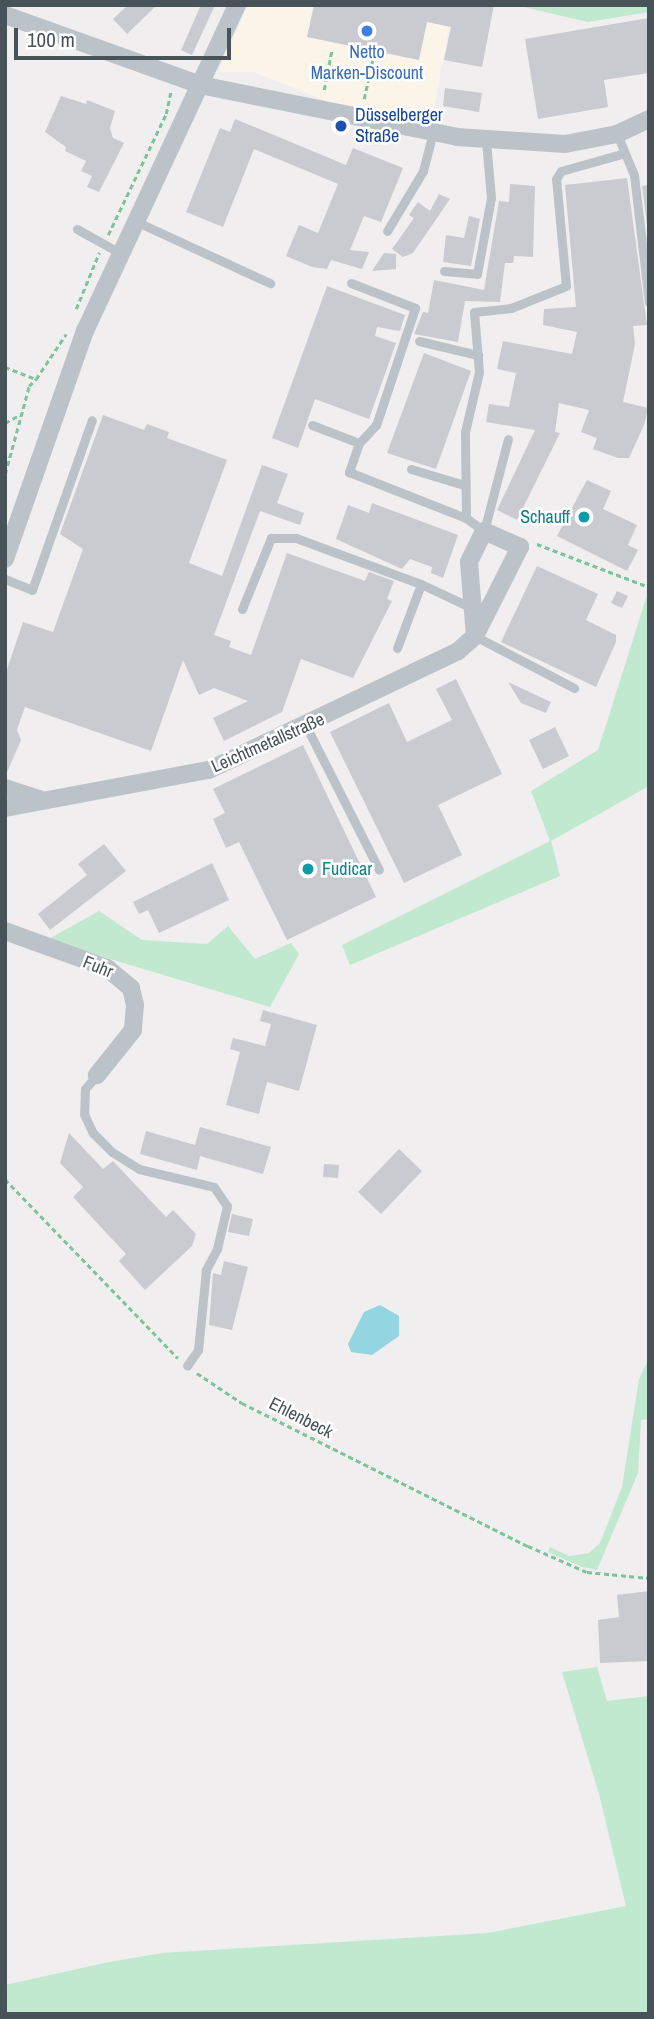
<!DOCTYPE html>
<meta charset="utf-8">
<style>
body{margin:0}
#map{position:relative;width:654px;height:2019px;overflow:hidden;background:#f0eeee;font-family:"Archivo Narrow",sans-serif}
div>[style]{position:absolute}
[style*='--x']{left:calc(var(--x)*1px);top:calc(var(--y)*1px);width:calc(var(--w)*1px);rotate:calc(var(--a)*1deg)}
.commercial>*{inset:0;background:#faf4e9}
.green>*{inset:0;background:#c1e9cf}
.water>*{inset:0;background:#93d5e1}
.building>*{inset:0;background:#c9cbd0}
.path>*{height:2.5px;margin-top:-1.25px;transform-origin:0;background:repeating-linear-gradient(90deg,#7dc39d 0 5px,transparent 0 8.5px)}
.lane>*{height:9px;margin:-4.5px;padding:0 4.5px;transform-origin:4.5px;border-radius:4.5px;background:#bbc3c9}
.street>*{height:18px;margin:-9px;padding:0 9px;transform-origin:9px;border-radius:9px;background:#bbc3c9}
.dots>*{width:19px;height:19px;translate:-50% -50%;box-sizing:border-box;border:4px solid #fff;border-radius:50%}
span{translate:-50% -50%;white-space:nowrap;text-align:center;line-height:1.15;-webkit-text-stroke:5px #fff;paint-order:stroke}
.shop-label{font-size:18px;color:#366cbe}
.transit-label{font-size:18px;color:#164399}
.left{translate:0 -50%;text-align:left}
.culture-label{font-size:18px;color:#0d838f}
.right{translate:-100% -50%;text-align:right}
.street-label{font-size:18px;color:#485259}
.frame{position:absolute;inset:0;border:7px solid #485259;pointer-events:none}
.scale{position:absolute;left:14px;top:28px;width:217px;height:32px;box-sizing:border-box;border:4px solid #485259;border-top:0;padding-left:9px;font-size:21px;line-height:24px;white-space:nowrap;color:#485259;-webkit-text-stroke:5px #fff;paint-order:stroke}
</style>
<div id="map">
<div class="commercial">
<div style="clip-path:polygon(248px 5px,453px 5px,432px 120px,327px 101px,253px 72px,218px 72px)"></div>
</div>
<div class="green">
<div style="clip-path:polygon(515px 5px,649px 5px,649px 12px,588px 22px)"></div>
<div style="clip-path:polygon(649px 589px,649px 786px,551px 841px,560px 876px,350px 965px,342px 945px,550px 841px,531px 791px,598px 750px)"></div>
<div style="clip-path:polygon(99px 911px,142px 940px,207px 944px,228px 926px,255px 959px,291px 943px,299px 954px,270px 1007px,47px 940px)"></div>
<div style="clip-path:polygon(649px 1358px,649px 1419px,641px 1420px,638px 1473px,597px 1570px,582px 1567px,548px 1552px,550px 1547px,569px 1556px,589px 1553px,600px 1543px,622px 1487px,639px 1379px)"></div>
<div style="clip-path:polygon(597px 1667px,607px 1701px,649px 1696px,649px 2014px,5px 2014px,5px 1985px,109px 1962px,162px 1953px,488px 1933px,626px 1906px,599px 1794px,562px 1672px)"></div>
</div>
<div class="water">
<div style="clip-path:polygon(380px 1305px,399px 1316px,399px 1336px,372px 1355px,351px 1352px,348px 1344px,364px 1312px)"></div>
</div>
<div class="building">
<div style="clip-path:polygon(128px 5px,157px 5px,127px 34px,113px 19px)"></div>
<div style="clip-path:polygon(201px 5px,215px 5px,192px 55px,181px 50px)"></div>
<div style="clip-path:polygon(314px 5px,494px 5px,482px 67px,444px 60px,451px 27px,427px 22px,419px 60px,307px 37px)"></div>
<div style="clip-path:polygon(649px 18px,649px 73px,604px 80px,608px 107px,538px 119px,525px 39px)"></div>
<div style="clip-path:polygon(445px 88px,482px 93px,479px 112px,443px 106px)"></div>
<div style="clip-path:polygon(61px 96px,86px 104px,87px 100px,115px 111px,110px 128px,113px 138px,124px 143px,99px 192px,87px 187px,92px 176px,81px 171px,86px 161px,65px 151px,66px 147px,45px 132px)"></div>
<div style="clip-path:polygon(235px 119px,346px 165px,353px 148px,403px 168px,381px 222px,364px 216px,350px 250px,369px 252px,362px 269px,331px 260px,327px 269px,312px 267px,286px 256px,299px 225px,318px 233px,338px 184px,254px 149px,223px 227px,186px 212px,220px 128px,230px 132px)"></div>
<div style="clip-path:polygon(627px 178px,647px 325px,633px 326px,635px 344px,623px 402px,648px 408px,644px 425px,629px 458px,618px 458px,593px 449px,597px 438px,581px 432px,589px 410px,559px 403px,555px 432px,560px 433px,517px 520px,497px 510px,535px 430px,486px 422px,489px 404px,509px 407px,516px 373px,497px 369px,503px 341px,572px 354px,577px 332px,543px 325px,544px 309px,576px 307px,565px 185px)"></div>
<div style="clip-path:polygon(510px 184px,535px 186px,533px 257px,514px 256px,513px 263px,505px 263px,500px 302px,465px 301px,458px 342px,414px 334px,423px 312px,428px 313px,434px 280px,484px 290px,499px 201px,509px 202px)"></div>
<div style="clip-path:polygon(649px 185px,649px 240px,642px 186px)"></div>
<div style="clip-path:polygon(439px 194px,450px 199px,413px 253px,403px 257px,392px 249px,414px 218px,409px 215px,418px 202px,430px 211px)"></div>
<div style="clip-path:polygon(469px 216px,480px 219px,471px 266px,443px 262px,446px 235px,464px 238px)"></div>
<div style="clip-path:polygon(384px 253px,396px 254px,396px 269px,372px 271px)"></div>
<div style="clip-path:polygon(327px 286px,405px 315px,400px 331px,377px 327px,375px 336px,396px 343px,369px 419px,315px 399px,298px 448px,272px 438px)"></div>
<div style="clip-path:polygon(424px 353px,471px 371px,436px 469px,387px 453px)"></div>
<div style="clip-path:polygon(103px 415px,144px 430px,147px 424px,169px 432px,167px 438px,227px 460px,189px 563px,222px 576px,262px 465px,288px 474px,277px 503px,304px 513px,300px 525px,260px 511px,214px 635px,231px 641px,229px 647px,251px 655px,287px 553px,365px 581px,369px 572px,394px 581px,387px 599px,392px 601px,353px 678px,301px 659px,282px 712px,224px 741px,213px 718px,248px 701px,214px 688px,199px 695px,183px 660px,151px 751px,25px 707px,17px 730px,21px 740px,5px 777px,5px 675px,23px 622px,53px 632px,83px 549px,60px 534px)"></div>
<div style="clip-path:polygon(587px 480px,611px 491px,603px 509px,637px 525px,628px 545px,638px 550px,627px 571px,557px 536px)"></div>
<div style="clip-path:polygon(372px 503px,458px 535px,443px 578px,431px 573px,432px 567px,410px 559px,402px 569px,336px 539px,348px 505px,369px 513px)"></div>
<div style="clip-path:polygon(537px 566px,598px 594px,586px 620px,616px 635px,616px 642px,596px 687px,501px 642px)"></div>
<div style="clip-path:polygon(617px 591px,628px 596px,622px 608px,611px 603px)"></div>
<div style="clip-path:polygon(456px 679px,502px 774px,438px 805px,462px 855px,404px 883px,330px 732px,389px 703px,407px 742px,452px 720px,436px 689px)"></div>
<div style="clip-path:polygon(508px 682px,551px 702px,546px 713px,521px 703px)"></div>
<div style="clip-path:polygon(555px 727px,569px 756px,543px 769px,529px 740px)"></div>
<div style="clip-path:polygon(303px 745px,376px 897px,287px 940px,239px 842px,226px 848px,213px 819px,225px 813px,213px 789px)"></div>
<div style="clip-path:polygon(104px 844px,126px 871px,50px 930px,38px 914px,87px 875px,78px 864px)"></div>
<div style="clip-path:polygon(212px 863px,229px 900px,159px 933px,148px 910px,139px 914px,133px 902px)"></div>
<div style="clip-path:polygon(263px 1010px,317px 1025px,299px 1091px,267px 1082px,259px 1114px,226px 1105px,240px 1052px,230px 1049px,233px 1038px,265px 1046px,271px 1024px,260px 1021px)"></div>
<div style="clip-path:polygon(200px 1127px,271px 1147px,263px 1174px,200px 1156px,197px 1170px,140px 1154px,146px 1131px,195px 1145px)"></div>
<div style="clip-path:polygon(69px 1133px,103px 1169px,113px 1161px,166px 1217px,173px 1210px,196px 1234px,192px 1246px,145px 1290px,119px 1261px,126px 1254px,73px 1197px,83px 1187px,60px 1163px)"></div>
<div style="clip-path:polygon(399px 1149px,422px 1171px,381px 1214px,358px 1192px)"></div>
<div style="clip-path:polygon(324px 1164px,339px 1165px,338px 1178px,323px 1177px)"></div>
<div style="clip-path:polygon(232px 1214px,253px 1219px,249px 1236px,228px 1232px)"></div>
<div style="clip-path:polygon(224px 1261px,248px 1267px,232px 1330px,209px 1325px,213px 1273px,221px 1275px)"></div>
<div style="clip-path:polygon(649px 1591px,649px 1661px,600px 1663px,598px 1620px,619px 1617px,617px 1595px)"></div>
</div>
<div class="path">
<div style="--x:324;--y:90;--w:42;--a:-79"></div>
<div style="--x:364;--y:99;--w:42;--a:-77.6"></div>
<div style="--x:108;--y:235;--w:134;--a:-64.4"></div>
<div style="--x:166;--y:114;--w:24;--a:-78"></div>
<div style="--x:76;--y:309;--w:61;--a:-67.7"></div>
<div style="--x:5;--y:367;--w:33;--a:21"></div>
<div style="--x:36;--y:379;--w:54;--a:-56.3"></div>
<div style="--x:5;--y:423;--w:18;--a:-29"></div>
<div style="--x:5;--y:474;--w:91;--a:-74.7"></div>
<div style="--x:29;--y:386;--w:10;--a:-45"></div>
<div style="--x:537;--y:544;--w:120;--a:21"></div>
<div style="--x:5;--y:1179;--w:249;--a:46"></div>
<div style="--x:197;--y:1373;--w:54;--a:33.7"></div>
<div style="--x:242;--y:1403;--w:320;--a:26.6"></div>
<div style="--x:528;--y:1546;--w:64;--a:23.8"></div>
<div style="--x:587;--y:1572;--w:62;--a:5.5"></div>
</div>
<div class="lane">
<div style="--x:617;--y:134;--w:44;--a:67.5"></div>
<div style="--x:634;--y:175;--w:128;--a:83.3"></div>
<div style="--x:135;--y:221;--w:149;--a:24.7"></div>
<div style="--x:77;--y:229;--w:49;--a:29.2"></div>
<div style="--x:387;--y:231;--w:70;--a:-59"></div>
<div style="--x:423;--y:171;--w:40;--a:-75.6"></div>
<div style="--x:444;--y:271;--w:33;--a:5"></div>
<div style="--x:477;--y:274;--w:77;--a:-79.6"></div>
<div style="--x:491;--y:198;--w:57;--a:-95"></div>
<div style="--x:351;--y:283;--w:69;--a:21.3"></div>
<div style="--x:415;--y:308;--w:123;--a:108.4"></div>
<div style="--x:376;--y:425;--w:25;--a:133"></div>
<div style="--x:359;--y:443;--w:31;--a:109"></div>
<div style="--x:349;--y:472;--w:126;--a:21.5"></div>
<div style="--x:466;--y:518;--w:22;--a:36"></div>
<div style="--x:484;--y:531;--w:95;--a:-75.4"></div>
<div style="--x:419;--y:341;--w:61;--a:13.3"></div>
<div style="--x:312;--y:425;--w:50;--a:21"></div>
<div style="--x:411;--y:469;--w:55;--a:16.8"></div>
<div style="--x:466;--y:518;--w:86;--a:-90.7"></div>
<div style="--x:465;--y:432;--w:62;--a:-76.9"></div>
<div style="--x:479;--y:372;--w:60;--a:-94.8"></div>
<div style="--x:474;--y:312;--w:37;--a:-6"></div>
<div style="--x:511;--y:308;--w:59;--a:-21.8"></div>
<div style="--x:566;--y:286;--w:107;--a:-95.3"></div>
<div style="--x:556;--y:179;--w:9;--a:-58"></div>
<div style="--x:561;--y:171;--w:66;--a:-15.7"></div>
<div style="--x:5;--y:579;--w:29;--a:22"></div>
<div style="--x:32;--y:590;--w:180;--a:-70.6"></div>
<div style="--x:242;--y:609;--w:77;--a:-67.8"></div>
<div style="--x:271;--y:538;--w:25;--a:0"></div>
<div style="--x:296;--y:538;--w:133;--a:20.2"></div>
<div style="--x:475;--y:636;--w:112;--a:27.7"></div>
<div style="--x:397;--y:648;--w:68;--a:-69.4"></div>
<div style="--x:421;--y:584;--w:56;--a:25.2"></div>
<div style="--x:306;--y:726;--w:161;--a:63.1"></div>
<div style="--x:97;--y:1075;--w:18;--a:131"></div>
<div style="--x:85;--y:1089;--w:25;--a:92"></div>
<div style="--x:84;--y:1114;--w:21;--a:65"></div>
<div style="--x:93;--y:1133;--w:27;--a:45"></div>
<div style="--x:112;--y:1152;--w:32;--a:32"></div>
<div style="--x:139;--y:1169;--w:77;--a:13.5"></div>
<div style="--x:214;--y:1187;--w:23;--a:56"></div>
<div style="--x:227;--y:1206;--w:44;--a:103.1"></div>
<div style="--x:217;--y:1249;--w:24;--a:118"></div>
<div style="--x:206;--y:1270;--w:80;--a:95.7"></div>
<div style="--x:198;--y:1350;--w:19;--a:125"></div>
</div>
<div class="street">
<div style="--x:5;--y:15;--w:207;--a:19.7"></div>
<div style="--x:200;--y:85;--w:262;--a:11.4"></div>
<div style="--x:457;--y:137;--w:108;--a:3.7"></div>
<div style="--x:565;--y:144;--w:53;--a:-10.9"></div>
<div style="--x:617;--y:134;--w:35;--a:-25"></div>
<div style="--x:5;--y:559;--w:242;--a:-70.7"></div>
<div style="--x:85;--y:331;--w:360;--a:-65"></div>
<div style="--x:5;--y:788;--w:36;--a:18"></div>
<div style="--x:5;--y:808;--w:208;--a:-10.6"></div>
<div style="--x:209;--y:770;--w:276;--a:-25.5"></div>
<div style="--x:458;--y:651;--w:23;--a:-41"></div>
<div style="--x:475;--y:636;--w:100;--a:-63.2"></div>
<div style="--x:520;--y:547;--w:39;--a:-156"></div>
<div style="--x:484;--y:531;--w:34;--a:116"></div>
<div style="--x:469;--y:562;--w:74;--a:85.4"></div>
<div style="--x:5;--y:931;--w:109;--a:19.9"></div>
<div style="--x:107;--y:968;--w:31;--a:40"></div>
<div style="--x:131;--y:988;--w:17;--a:77"></div>
<div style="--x:135;--y:1005;--w:25;--a:95"></div>
<div style="--x:133;--y:1030;--w:58;--a:128.7"></div>
</div>
<div class="dots">
<div style="left:367px;top:31px;background:#3f7fe0"></div>
<div style="left:341px;top:126px;background:#1a4fb4"></div>
<div style="left:584px;top:517px;background:#0f9aa8"></div>
<div style="left:308px;top:869px;background:#0f9aa8"></div>
</div>
<div class="shop-label">
<span style="left:367px;top:63px">Netto<br>Marken-Discount</span>
</div>
<div class="transit-label">
<span class="left" style="left:355px;top:126px">Düsselberger<br>Straße</span>
</div>
<div class="culture-label">
<span class="right" style="left:570px;top:517px">Schauff</span>
<span class="left" style="left:322px;top:869px">Fudicar</span>
</div>
<div class="street-label">
<span style="left:268px;top:743px;rotate:-24deg">Leichtmetallstraße</span>
<span style="left:98px;top:967px;rotate:22deg">Fuhr</span>
<span style="left:301px;top:1418px;rotate:27deg">Ehlenbeck</span>
</div>
<div class="frame"></div>
<div class="scale">100 m</div>
</div>
